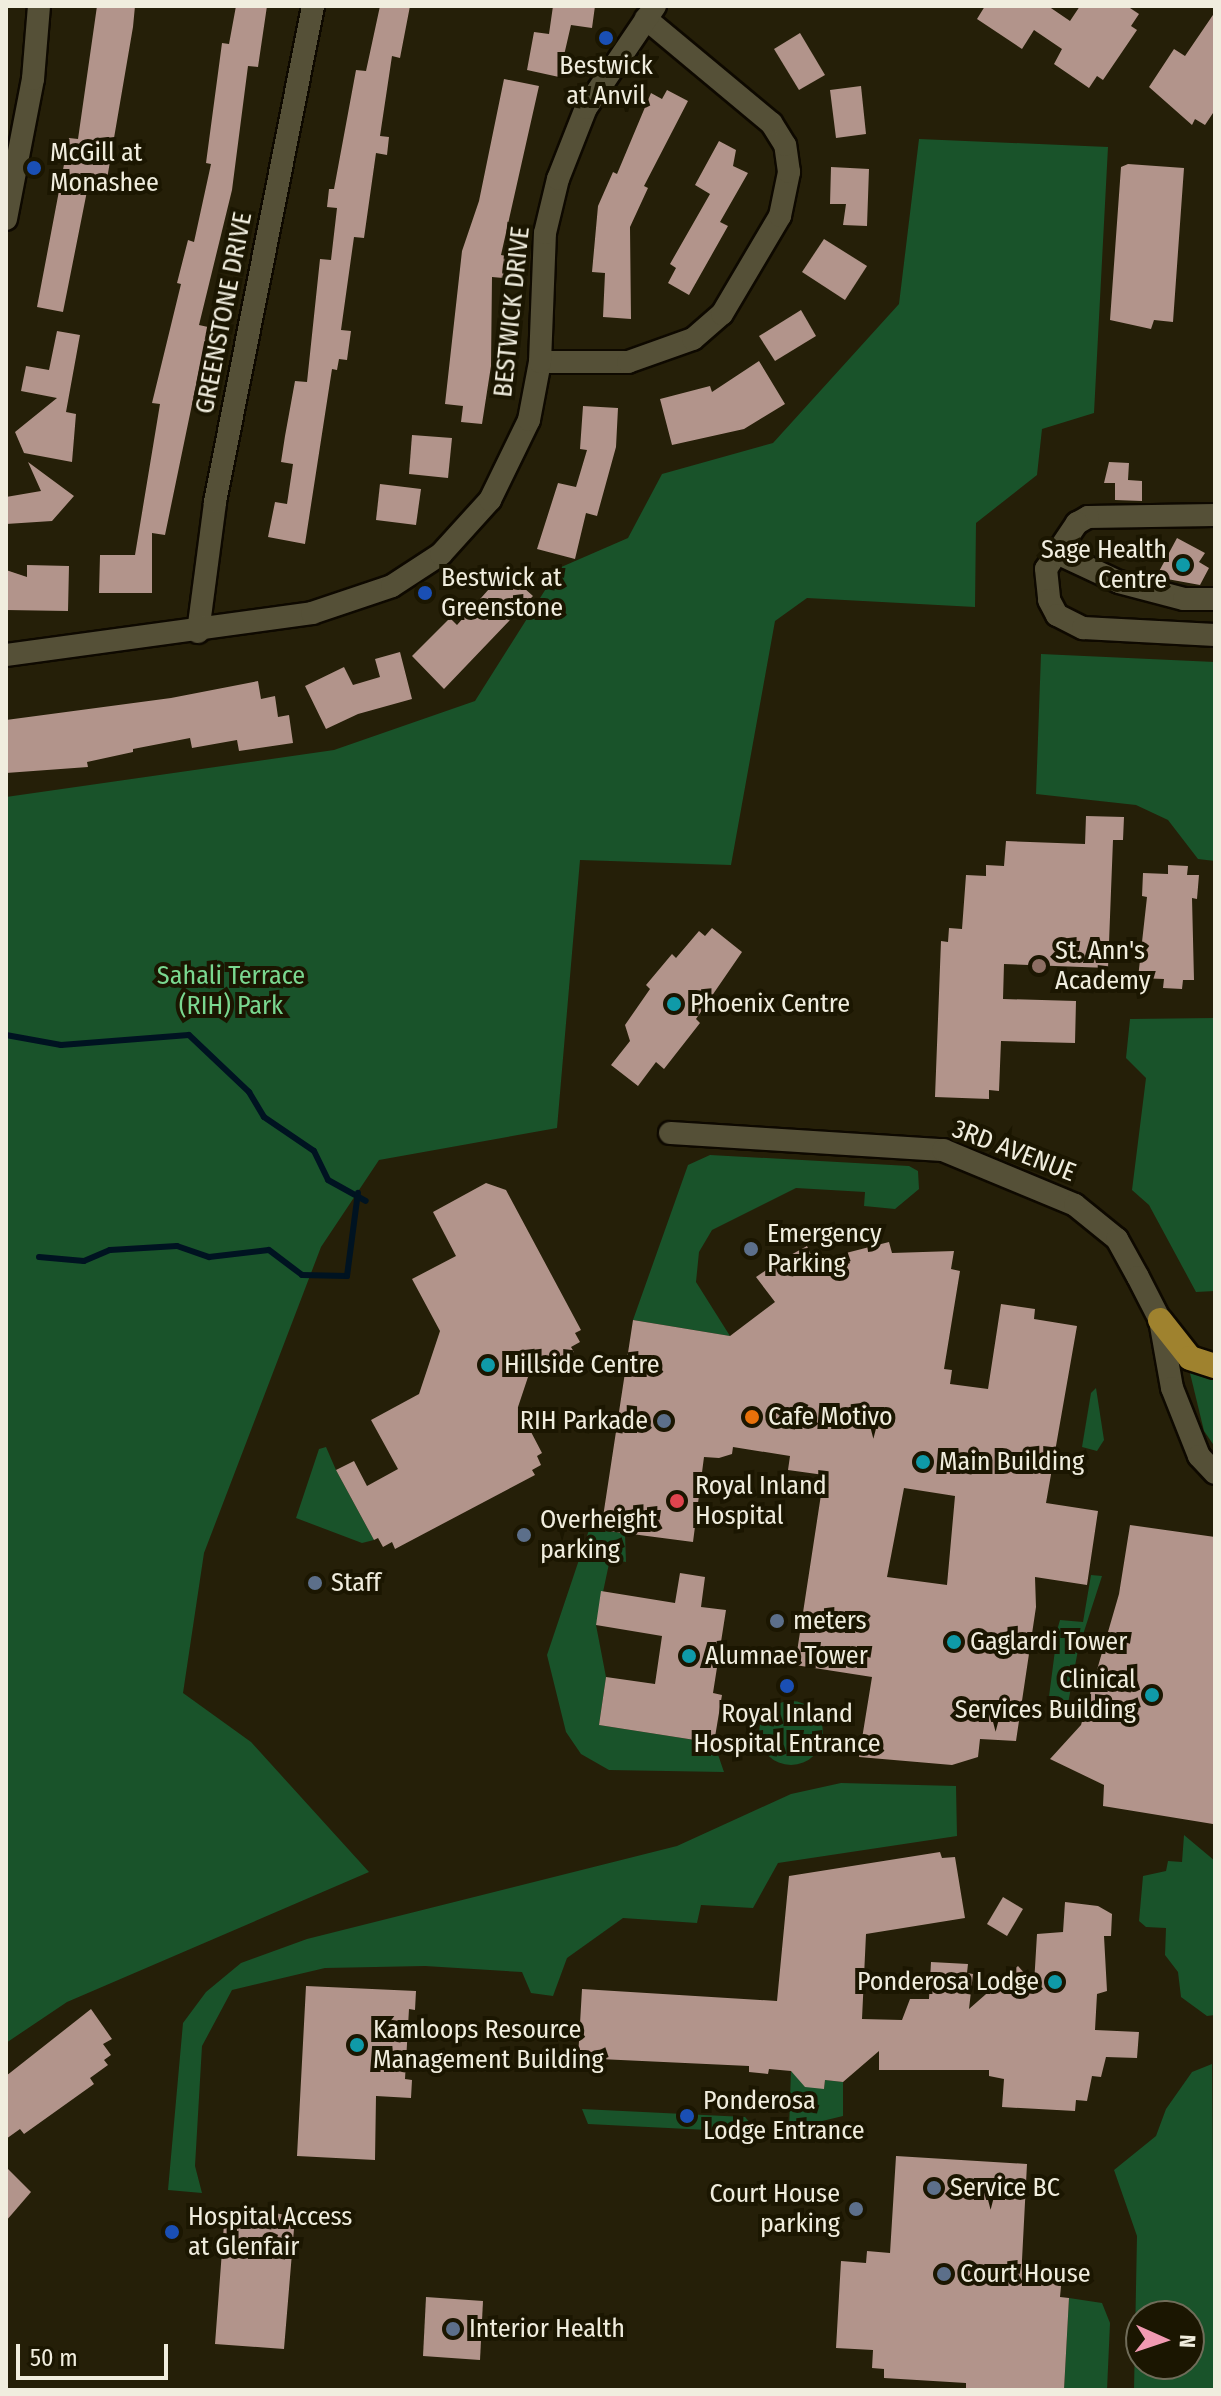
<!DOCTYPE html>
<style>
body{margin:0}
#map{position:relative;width:1221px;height:2396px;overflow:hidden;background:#251f08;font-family:"Fira Sans Condensed",sans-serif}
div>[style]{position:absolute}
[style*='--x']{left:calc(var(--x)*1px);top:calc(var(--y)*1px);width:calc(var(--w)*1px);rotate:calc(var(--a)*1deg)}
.green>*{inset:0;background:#19532a}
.round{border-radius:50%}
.stream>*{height:6px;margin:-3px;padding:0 3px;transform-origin:3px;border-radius:3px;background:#001321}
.building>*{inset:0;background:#b2948b}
.roads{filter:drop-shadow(2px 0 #0e0900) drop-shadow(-2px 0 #0e0900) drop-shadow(0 2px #0e0900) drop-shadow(0 -2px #0e0900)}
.minor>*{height:22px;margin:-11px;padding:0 11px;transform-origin:11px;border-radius:11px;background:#555037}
.major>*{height:24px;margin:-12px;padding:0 12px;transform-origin:12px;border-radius:12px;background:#9f822e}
.dots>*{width:22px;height:22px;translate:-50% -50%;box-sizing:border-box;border:4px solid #1b1601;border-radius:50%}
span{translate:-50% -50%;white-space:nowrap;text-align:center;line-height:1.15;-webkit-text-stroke:8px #1b1601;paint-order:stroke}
.poi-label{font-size:26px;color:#f0edde}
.left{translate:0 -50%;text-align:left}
.right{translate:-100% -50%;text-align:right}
.street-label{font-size:26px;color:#f0edde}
.park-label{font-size:26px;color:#7ad890}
.frame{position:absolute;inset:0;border:8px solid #f0edde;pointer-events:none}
.north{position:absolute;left:1125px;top:2300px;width:80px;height:80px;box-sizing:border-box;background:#1b1601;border:2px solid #706c59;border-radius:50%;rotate:93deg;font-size:22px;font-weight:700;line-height:32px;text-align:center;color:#f0edde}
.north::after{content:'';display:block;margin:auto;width:28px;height:36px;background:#f19ab2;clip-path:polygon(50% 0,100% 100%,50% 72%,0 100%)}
.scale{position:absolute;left:16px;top:2344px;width:152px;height:36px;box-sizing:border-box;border:4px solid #f0edde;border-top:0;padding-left:10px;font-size:24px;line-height:28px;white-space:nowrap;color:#f0edde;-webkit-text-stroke:6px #1b1601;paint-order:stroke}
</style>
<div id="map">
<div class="green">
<div style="clip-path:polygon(919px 139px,1108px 147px,1094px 413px,1042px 429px,1037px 475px,976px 523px,975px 607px,807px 598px,775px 621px,731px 865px,580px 860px,557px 1128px,379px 1160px,321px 1247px,204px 1553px,183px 1693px,251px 1742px,369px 1872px,67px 2002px,6px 2043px,6px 797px,334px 750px,475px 701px,559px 568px,628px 538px,662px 474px,773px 443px,899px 304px)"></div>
<div style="clip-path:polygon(1041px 654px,1215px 662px,1215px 861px,1198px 859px,1168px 820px,1136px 805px,1036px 794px)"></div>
<div style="clip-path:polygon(1215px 1018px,1215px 1291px,1196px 1292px,1149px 1205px,1132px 1190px,1146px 1078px,1126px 1058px,1130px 1019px)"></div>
<div style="clip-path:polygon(710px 1155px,909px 1166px,918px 1171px,919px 1189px,895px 1209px,864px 1206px,865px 1192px,796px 1188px,712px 1230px,699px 1252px,696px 1282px,730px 1336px,633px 1320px,688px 1165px)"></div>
<div style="clip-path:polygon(1189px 1369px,1215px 1376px,1215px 1447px,1204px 1431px)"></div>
<div style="clip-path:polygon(1096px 1388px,1104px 1440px,1097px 1451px,1082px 1447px,1091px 1393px)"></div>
<div style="clip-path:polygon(326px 1447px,336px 1470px,374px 1540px,362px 1543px,296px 1518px,319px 1449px)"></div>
<div style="clip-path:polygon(590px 1527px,625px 1534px,626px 1562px,610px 1559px,596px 1625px,606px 1677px,599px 1725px,714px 1743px,724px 1772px,609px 1770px,581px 1754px,566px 1732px,547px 1655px)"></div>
<div style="clip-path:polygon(1091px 1575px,1102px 1576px,1078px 1650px,1067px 1709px,1056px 1717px,1047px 1712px,1058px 1627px,1060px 1620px,1083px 1622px)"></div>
<div class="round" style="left:759px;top:1701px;width:64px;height:64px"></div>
<div style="clip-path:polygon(841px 1783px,956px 1786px,957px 1836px,778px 1863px,753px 1908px,701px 1905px,697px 1923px,623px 1918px,567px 1958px,553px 1996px,531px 1993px,522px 1972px,425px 1966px,325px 1968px,232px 1990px,202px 2046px,195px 2166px,202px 2193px,168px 2190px,183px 2023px,206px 1992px,241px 1963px,307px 1939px,677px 1846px,791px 1794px)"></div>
<div style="clip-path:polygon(1184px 1835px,1215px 1861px,1215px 2015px,1207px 2016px,1181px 1997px,1178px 1972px,1165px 1955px,1166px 1928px,1146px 1927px,1139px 1921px,1143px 1876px,1166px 1871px,1168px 1861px,1182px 1862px)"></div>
<div style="clip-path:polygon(evenodd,1212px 2064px,1215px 2390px,1134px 2390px,1137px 2236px,1114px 2170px,1156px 2136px,1166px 2109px,1192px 2072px,1212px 2064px,1141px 2316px,1189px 2316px,1189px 2364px,1141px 2364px,1141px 2316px)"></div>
<div style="clip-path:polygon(791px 2071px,824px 2089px,825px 2080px,843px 2082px,843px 2116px,789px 2129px)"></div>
<div style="clip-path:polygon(582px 2109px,745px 2117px,751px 2124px,748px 2132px,588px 2124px)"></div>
<div style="clip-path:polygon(1069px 2298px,1102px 2303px,1110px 2323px,1107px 2390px,1064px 2390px)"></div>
</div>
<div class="stream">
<div style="--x:6;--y:1035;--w:56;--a:10.3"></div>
<div style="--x:61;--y:1045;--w:128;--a:-4.5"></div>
<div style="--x:189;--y:1035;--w:83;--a:43.5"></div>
<div style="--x:249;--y:1092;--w:29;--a:59"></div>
<div style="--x:264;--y:1117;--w:60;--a:34.2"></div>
<div style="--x:314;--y:1151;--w:32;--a:64"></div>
<div style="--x:328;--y:1180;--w:43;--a:28.9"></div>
<div style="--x:39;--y:1257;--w:45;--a:5.1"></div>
<div style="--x:84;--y:1261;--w:28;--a:-23"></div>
<div style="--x:110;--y:1250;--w:67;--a:-3.4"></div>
<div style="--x:177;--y:1246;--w:34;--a:19"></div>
<div style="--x:209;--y:1257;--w:60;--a:-6.7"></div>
<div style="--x:269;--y:1250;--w:41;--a:37.1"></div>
<div style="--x:302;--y:1275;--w:45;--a:1.3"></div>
<div style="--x:347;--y:1276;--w:84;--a:-82.5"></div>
</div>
<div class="building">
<div style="clip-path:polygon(97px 6px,135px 6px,133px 27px,107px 179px,90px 176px,63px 312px,37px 307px,69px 138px,78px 139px)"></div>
<div style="clip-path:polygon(236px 6px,267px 6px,258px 67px,248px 66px,232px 190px,199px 325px,208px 327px,165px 535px,152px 533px,152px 593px,99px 593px,100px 555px,135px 555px,160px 404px,152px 403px,181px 284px,177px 283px,188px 240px,194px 242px,211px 164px,206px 163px,222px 43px,229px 44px)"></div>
<div style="clip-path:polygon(380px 6px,410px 6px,400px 58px,392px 56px,380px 136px,389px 137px,387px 155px,376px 153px,364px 238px,354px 237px,341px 330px,351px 331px,347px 360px,339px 359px,337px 370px,332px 369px,305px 544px,268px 537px,275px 502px,287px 504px,293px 464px,281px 462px,285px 436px,295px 381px,307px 382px,320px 259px,331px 260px,337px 208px,327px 207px,329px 189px,334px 189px,356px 70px,366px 71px)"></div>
<div style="clip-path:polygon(553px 6px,595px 6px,592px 28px,571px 25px,559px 77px,527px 70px,534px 32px,549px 34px)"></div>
<div style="clip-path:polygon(985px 6px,1048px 6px,1070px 21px,1080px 6px,1127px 6px,1139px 14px,1131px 26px,1137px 30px,1103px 80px,1097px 76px,1089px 88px,1054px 64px,1062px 49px,1034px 30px,1022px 49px,977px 19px)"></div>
<div style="clip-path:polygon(1215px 12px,1215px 110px,1205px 125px,1195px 119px,1192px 125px,1149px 87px,1174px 49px,1185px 56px)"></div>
<div style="clip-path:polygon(800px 33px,825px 75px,799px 90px,774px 49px)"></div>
<div style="clip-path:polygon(504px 79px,539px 86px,501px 255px,506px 256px,503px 278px,492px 277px,491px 366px,482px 424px,461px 422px,463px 406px,445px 404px,462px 251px,479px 201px)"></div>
<div style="clip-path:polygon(861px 86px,866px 134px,836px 138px,830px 90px)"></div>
<div style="clip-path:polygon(667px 90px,688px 101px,644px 186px,648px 188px,630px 227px,631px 319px,603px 317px,605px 273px,592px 272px,598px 206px,613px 172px,617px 174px,651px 93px,662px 99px)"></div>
<div style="clip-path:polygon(719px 141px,736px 150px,733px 166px,748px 173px,720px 222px,728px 226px,689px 295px,668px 283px,676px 268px,670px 264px,710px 194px,695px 185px)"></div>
<div style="clip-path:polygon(1128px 164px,1184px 168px,1173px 322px,1154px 320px,1151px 329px,1110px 320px,1121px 167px)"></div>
<div style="clip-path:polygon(831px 167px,869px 169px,867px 226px,843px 225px,846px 204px,830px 204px)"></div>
<div style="clip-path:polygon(824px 239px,867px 266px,845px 300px,802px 272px)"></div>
<div style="clip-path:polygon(801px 310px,816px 336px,775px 361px,759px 336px)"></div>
<div style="clip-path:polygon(57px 331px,80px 335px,66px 412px,76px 414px,72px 462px,24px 453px,15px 432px,57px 398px,21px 391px,26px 366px,49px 370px)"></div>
<div style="clip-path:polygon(759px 361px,785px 404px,744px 429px,672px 445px,660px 399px,710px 386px,712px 392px)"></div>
<div style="clip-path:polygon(583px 406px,618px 408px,616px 447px,597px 516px,586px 513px,575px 559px,537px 549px,558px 483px,576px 487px,587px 450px,580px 449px)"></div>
<div style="clip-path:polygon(412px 435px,452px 438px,448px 478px,409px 474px)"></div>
<div style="clip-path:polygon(28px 462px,74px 496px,52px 521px,6px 524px,6px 497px,41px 491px)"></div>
<div style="clip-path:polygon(1109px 462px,1129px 463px,1128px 480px,1142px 481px,1142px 501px,1115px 500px,1115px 483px,1104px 483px)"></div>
<div style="clip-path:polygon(380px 484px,421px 489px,416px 525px,376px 520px)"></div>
<div style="clip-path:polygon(1177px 538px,1205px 553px,1199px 562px,1209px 568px,1200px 585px,1156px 577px)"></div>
<div style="clip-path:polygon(27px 565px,69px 566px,68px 611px,6px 610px,6px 570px,27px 577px)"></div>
<div style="clip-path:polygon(505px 571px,533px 596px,444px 689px,412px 656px,450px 618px,457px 625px)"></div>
<div style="clip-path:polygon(400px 652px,412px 699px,358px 714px,326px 729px,305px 686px,344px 667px,353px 685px,380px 677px,375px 659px)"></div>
<div style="clip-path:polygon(258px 681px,261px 699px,275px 696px,278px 717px,289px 715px,293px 743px,239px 751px,237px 740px,192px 748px,190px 738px,133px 749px,133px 752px,87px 762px,88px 767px,6px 773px,6px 720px,171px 698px)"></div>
<div style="clip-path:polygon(1086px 816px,1124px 817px,1123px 840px,1113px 840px,1108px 968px,1004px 964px,1003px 999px,1076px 1001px,1075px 1043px,1001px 1041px,999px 1091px,989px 1090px,989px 1099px,935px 1097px,941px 941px,948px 942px,949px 928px,962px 929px,966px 875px,986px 876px,986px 865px,1004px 866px,1006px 841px,1085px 844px)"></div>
<div style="clip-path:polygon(1168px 865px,1188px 866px,1187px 875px,1199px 875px,1197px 899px,1192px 898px,1194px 980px,1183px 980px,1182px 989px,1163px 988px,1164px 979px,1138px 978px,1147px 897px,1142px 896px,1143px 873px,1168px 874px)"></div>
<div style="clip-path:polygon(712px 928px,742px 952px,696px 1019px,700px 1023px,664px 1069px,656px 1062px,638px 1086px,611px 1065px,630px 1041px,625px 1025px,650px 989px,646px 985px,672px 954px,676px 958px,699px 931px,705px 936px)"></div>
<div style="clip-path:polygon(486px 1183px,506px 1190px,581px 1330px,575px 1333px,580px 1342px,571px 1347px,574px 1352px,529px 1374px,518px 1407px,542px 1453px,537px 1456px,541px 1465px,532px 1470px,535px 1475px,395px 1549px,392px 1542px,383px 1547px,378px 1538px,374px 1540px,336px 1470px,354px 1461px,367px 1486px,398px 1469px,371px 1420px,419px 1394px,440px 1331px,412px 1279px,456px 1256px,433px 1212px)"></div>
<div style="clip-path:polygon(evenodd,889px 1242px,892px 1253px,954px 1251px,951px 1269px,960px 1271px,944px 1369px,952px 1370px,950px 1384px,988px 1389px,1001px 1304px,1035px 1309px,1034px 1319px,1077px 1326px,1046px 1503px,1098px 1511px,1087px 1585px,1035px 1577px,1036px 1607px,1016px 1741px,980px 1739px,978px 1757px,952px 1765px,859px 1757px,872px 1677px,795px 1665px,824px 1475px,788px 1470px,790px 1456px,733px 1447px,732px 1454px,719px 1458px,704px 1457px,693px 1542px,601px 1530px,633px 1320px,730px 1336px,775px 1302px,756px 1277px,778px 1262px,807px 1246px,820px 1275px,850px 1263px,846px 1253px,889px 1242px,904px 1488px,955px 1496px,947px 1585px,887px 1577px,904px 1488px)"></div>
<div style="clip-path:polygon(1130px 1525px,1215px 1537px,1213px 1824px,1103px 1806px,1104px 1785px,1050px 1759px,1081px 1725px,1119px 1594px)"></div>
<div style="clip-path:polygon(680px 1573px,705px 1577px,701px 1607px,726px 1610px,713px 1693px,722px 1695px,714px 1743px,599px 1725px,606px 1677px,655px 1684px,662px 1636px,596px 1625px,601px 1591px,675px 1603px)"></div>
<div style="clip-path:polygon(940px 1852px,942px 1858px,955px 1857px,965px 1918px,866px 1934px,862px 2019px,902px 2020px,910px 1999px,929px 1999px,931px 1962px,968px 1964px,967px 1973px,973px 1974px,969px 2009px,1018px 1966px,1034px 1984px,1037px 1934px,1063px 1932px,1065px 1902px,1098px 1906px,1112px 1914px,1111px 1936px,1104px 1936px,1107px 1991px,1097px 1994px,1095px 2030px,1139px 2032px,1137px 2058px,1106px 2057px,1101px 2077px,1092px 2076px,1087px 2101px,1076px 2100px,1075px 2111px,1002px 2107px,1004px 2079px,989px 2076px,989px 2070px,879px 2070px,879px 2051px,843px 2082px,825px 2080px,824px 2089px,805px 2087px,791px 2071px,769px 2069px,768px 2074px,749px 2072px,749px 2066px,578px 2058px,582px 1989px,777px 2001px,789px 1876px)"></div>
<div style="clip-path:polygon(1003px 1897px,1023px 1909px,1007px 1936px,987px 1924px)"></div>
<div style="clip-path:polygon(306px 1986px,416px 1991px,415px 2010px,409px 2009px,405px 2079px,412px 2080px,411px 2098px,376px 2096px,375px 2160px,297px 2156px)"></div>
<div style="clip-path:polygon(91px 2009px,112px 2039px,103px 2044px,111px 2055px,104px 2060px,108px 2065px,90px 2078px,94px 2084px,24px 2134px,20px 2129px,6px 2139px,6px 2076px)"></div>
<div style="clip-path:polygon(896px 2156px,1027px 2164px,1022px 2260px,1035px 2261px,1034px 2273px,1062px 2275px,1060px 2297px,1069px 2298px,1064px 2390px,966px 2390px,966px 2383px,884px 2378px,884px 2369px,872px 2368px,873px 2350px,836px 2348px,841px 2261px,866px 2263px,867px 2251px,890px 2253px)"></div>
<div style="clip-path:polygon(6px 2167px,31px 2192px,6px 2221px)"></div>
<div style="clip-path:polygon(250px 2208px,295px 2217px,284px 2349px,215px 2344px,225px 2211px,249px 2213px)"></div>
<div style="clip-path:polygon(426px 2297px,483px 2301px,480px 2360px,423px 2356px)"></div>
</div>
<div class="roads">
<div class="minor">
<div style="--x:6;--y:219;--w:143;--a:-79.1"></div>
<div style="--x:33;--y:79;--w:73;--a:-85.3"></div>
<div style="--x:540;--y:362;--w:88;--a:0"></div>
<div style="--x:628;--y:362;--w:69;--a:-19.5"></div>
<div style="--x:693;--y:339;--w:38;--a:-41"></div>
<div style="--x:722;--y:314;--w:114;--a:-59.4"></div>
<div style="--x:780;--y:216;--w:45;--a:-78.4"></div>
<div style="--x:789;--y:172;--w:27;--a:-98"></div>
<div style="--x:785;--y:145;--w:26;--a:-122"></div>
<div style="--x:771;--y:123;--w:163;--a:-140.2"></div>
<div style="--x:1215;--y:515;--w:127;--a:179.1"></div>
<div style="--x:1088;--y:517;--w:13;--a:151"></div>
<div style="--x:1077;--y:523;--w:55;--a:124"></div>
<div style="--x:1046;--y:569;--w:31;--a:84"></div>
<div style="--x:1049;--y:600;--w:17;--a:62"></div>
<div style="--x:1057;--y:615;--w:29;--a:27"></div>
<div style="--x:1083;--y:628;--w:132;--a:3"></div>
<div style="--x:1057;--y:553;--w:68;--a:25.1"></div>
<div style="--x:1119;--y:582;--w:67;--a:14.7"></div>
<div style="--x:1184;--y:599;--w:31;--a:0"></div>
<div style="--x:198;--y:632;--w:131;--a:-82.5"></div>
<div style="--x:215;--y:502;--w:506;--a:-78.82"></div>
<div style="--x:6;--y:655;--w:309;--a:-7.8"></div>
<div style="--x:312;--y:613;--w:84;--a:-18.6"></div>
<div style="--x:392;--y:586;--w:59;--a:-33.1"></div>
<div style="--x:441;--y:554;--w:73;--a:-47.8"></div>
<div style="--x:490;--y:500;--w:89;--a:-64"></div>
<div style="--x:529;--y:420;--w:59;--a:-79.3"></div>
<div style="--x:540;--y:362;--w:129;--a:-87.8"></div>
<div style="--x:545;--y:233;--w:56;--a:-76.5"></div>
<div style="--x:558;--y:179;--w:76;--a:-68.5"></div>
<div style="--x:586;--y:108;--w:123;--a:-55.9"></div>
<div style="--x:670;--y:1133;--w:274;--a:3.6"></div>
<div style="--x:943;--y:1150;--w:143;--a:22.6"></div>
<div style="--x:1075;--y:1205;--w:54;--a:39"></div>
<div style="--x:1117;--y:1239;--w:43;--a:61.1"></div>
<div style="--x:1138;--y:1277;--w:48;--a:62.9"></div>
<div style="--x:1160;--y:1320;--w:69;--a:80"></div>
<div style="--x:1172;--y:1388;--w:73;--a:68.3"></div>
<div style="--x:1199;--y:1456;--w:23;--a:47"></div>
</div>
<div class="major">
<div style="--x:1160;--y:1320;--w:48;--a:51.7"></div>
<div style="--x:1190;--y:1358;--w:26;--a:18"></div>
</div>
</div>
<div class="dots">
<div style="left:606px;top:38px;background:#1a4fb4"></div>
<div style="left:34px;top:168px;background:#1a4fb4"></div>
<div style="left:1183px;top:565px;background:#0f9aa8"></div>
<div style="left:425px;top:593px;background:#1a4fb4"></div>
<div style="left:1039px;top:966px;background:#8d6e63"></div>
<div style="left:674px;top:1004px;background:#0f9aa8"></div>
<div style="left:751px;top:1249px;background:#5c6f8a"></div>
<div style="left:488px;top:1365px;background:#0f9aa8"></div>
<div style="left:752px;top:1417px;background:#e8710a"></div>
<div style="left:664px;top:1421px;background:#5c6f8a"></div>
<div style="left:923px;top:1462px;background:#0f9aa8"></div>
<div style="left:677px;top:1501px;background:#e0444e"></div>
<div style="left:524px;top:1535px;background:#5c6f8a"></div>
<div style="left:315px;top:1583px;background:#5c6f8a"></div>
<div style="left:777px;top:1621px;background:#5c6f8a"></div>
<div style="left:954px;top:1642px;background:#0f9aa8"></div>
<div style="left:689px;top:1656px;background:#0f9aa8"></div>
<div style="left:787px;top:1686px;background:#1a4fb4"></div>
<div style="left:1152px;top:1695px;background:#0f9aa8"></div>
<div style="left:1055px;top:1982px;background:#0f9aa8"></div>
<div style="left:357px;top:2045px;background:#0f9aa8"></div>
<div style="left:687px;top:2116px;background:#1a4fb4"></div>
<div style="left:934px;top:2188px;background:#5c6f8a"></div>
<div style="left:856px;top:2209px;background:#5c6f8a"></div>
<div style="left:172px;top:2232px;background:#1a4fb4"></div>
<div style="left:944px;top:2274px;background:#5c6f8a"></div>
<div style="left:453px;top:2329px;background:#5c6f8a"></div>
</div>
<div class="poi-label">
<span style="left:606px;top:81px">Bestwick<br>at Anvil</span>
<span class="left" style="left:50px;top:168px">McGill at<br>Monashee</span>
<span class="right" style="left:1167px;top:565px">Sage Health<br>Centre</span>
<span class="left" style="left:441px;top:593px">Bestwick at<br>Greenstone</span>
<span class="left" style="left:1055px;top:966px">St. Ann's<br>Academy</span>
<span class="left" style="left:690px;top:1004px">Phoenix Centre</span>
<span class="left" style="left:767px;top:1249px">Emergency<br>Parking</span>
<span class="left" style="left:504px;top:1365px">Hillside Centre</span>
<span class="left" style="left:768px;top:1417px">Cafe Motivo</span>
<span class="right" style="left:648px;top:1421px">RIH Parkade</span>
<span class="left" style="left:939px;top:1462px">Main Building</span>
<span class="left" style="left:695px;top:1501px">Royal Inland<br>Hospital</span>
<span class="left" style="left:540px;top:1535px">Overheight<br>parking</span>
<span class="left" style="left:331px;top:1583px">Staff</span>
<span class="left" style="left:793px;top:1621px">meters</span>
<span class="left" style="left:970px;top:1642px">Gaglardi Tower</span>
<span class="left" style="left:705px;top:1656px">Alumnae Tower</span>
<span class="right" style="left:1136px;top:1695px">Clinical<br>Services Building</span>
<span style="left:787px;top:1729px">Royal Inland<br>Hospital Entrance</span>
<span class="right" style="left:1039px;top:1982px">Ponderosa Lodge</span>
<span class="left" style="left:373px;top:2045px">Kamloops Resource<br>Management Building</span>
<span class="left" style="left:703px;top:2116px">Ponderosa<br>Lodge Entrance</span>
<span class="left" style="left:950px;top:2188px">Service BC</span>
<span class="right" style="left:840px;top:2209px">Court House<br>parking</span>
<span class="left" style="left:188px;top:2232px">Hospital Access<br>at Glenfair</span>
<span class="left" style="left:960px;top:2274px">Court House</span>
<span class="left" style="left:469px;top:2329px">Interior Health</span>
</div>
<div class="street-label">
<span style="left:512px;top:312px;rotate:-84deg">BESTWICK DRIVE</span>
<span style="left:224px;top:313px;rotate:-79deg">GREENSTONE DRIVE</span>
<span style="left:1014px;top:1151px;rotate:21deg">3RD AVENUE</span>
</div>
<div class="park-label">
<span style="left:231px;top:991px">Sahali Terrace<br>(RIH) Park</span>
</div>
<div class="frame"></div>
<div class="north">N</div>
<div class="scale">50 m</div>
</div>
